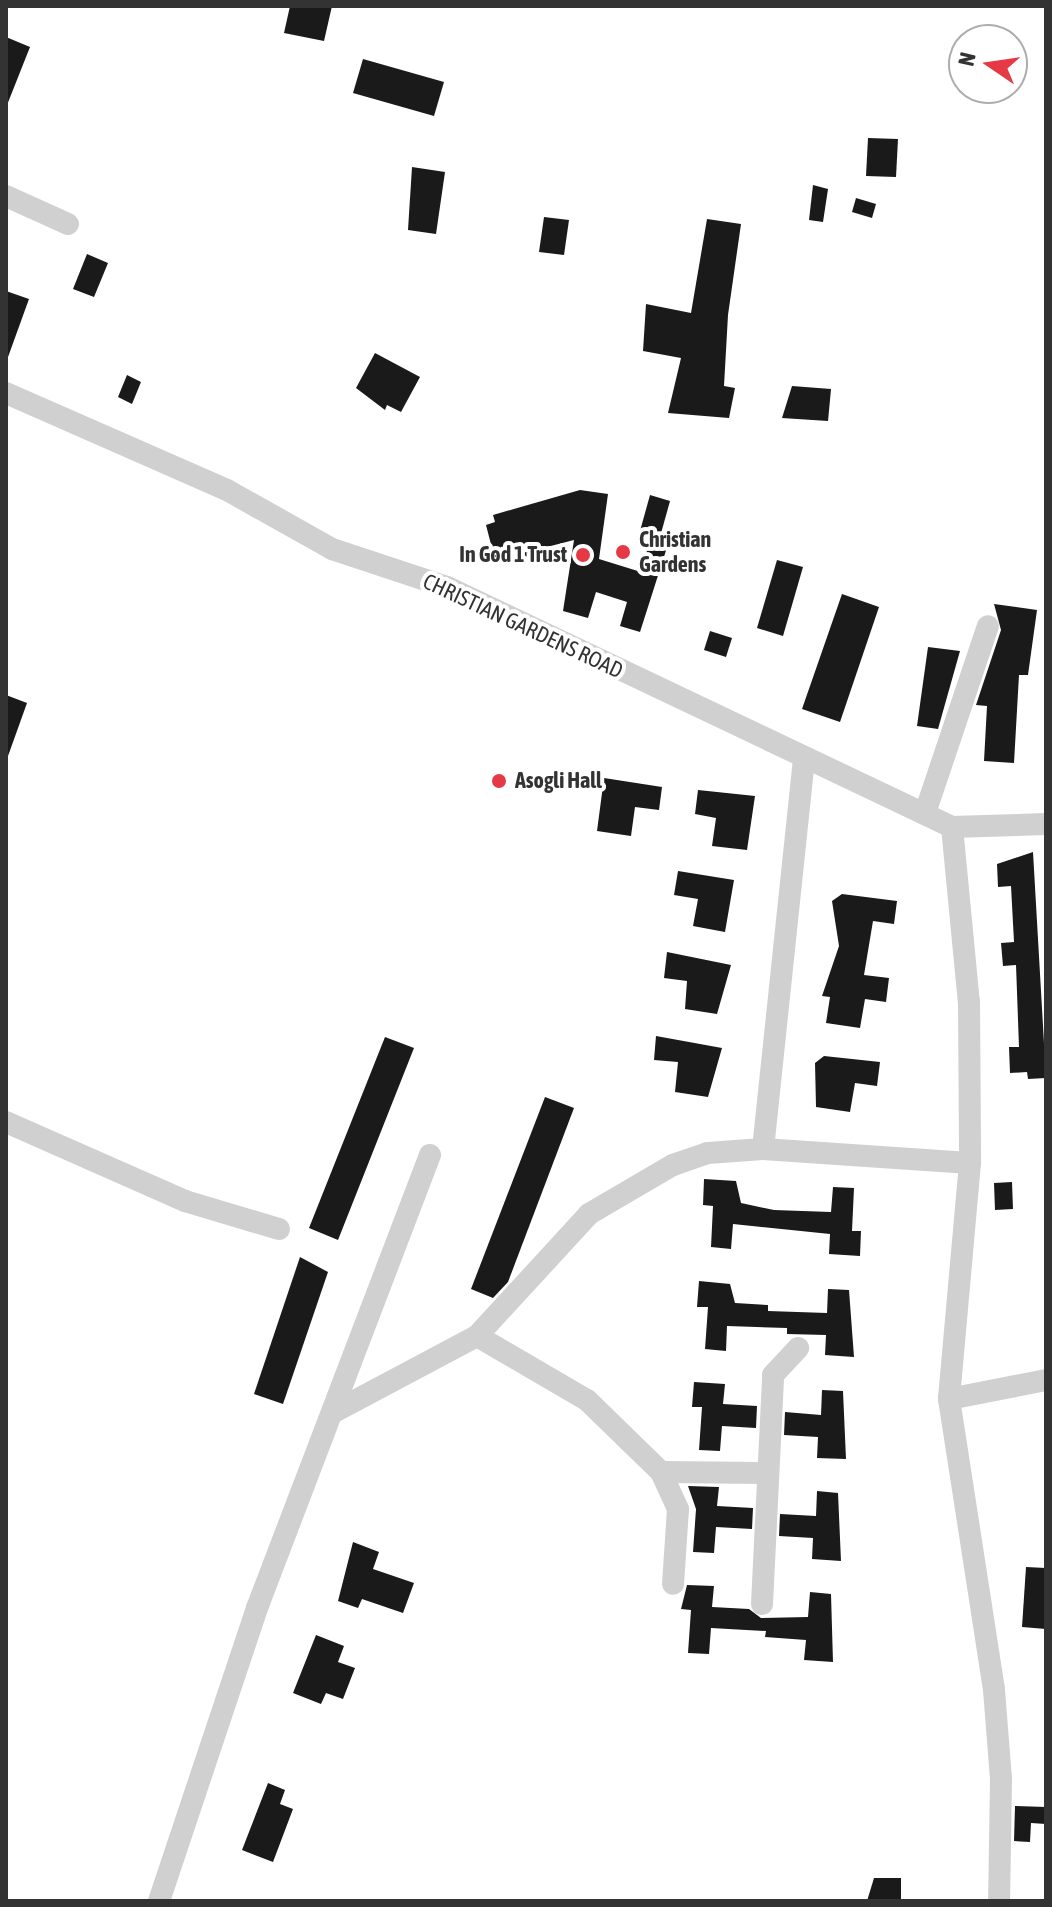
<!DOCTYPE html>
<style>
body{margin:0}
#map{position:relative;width:1052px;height:1907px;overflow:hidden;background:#fff;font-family:"Asap Condensed",sans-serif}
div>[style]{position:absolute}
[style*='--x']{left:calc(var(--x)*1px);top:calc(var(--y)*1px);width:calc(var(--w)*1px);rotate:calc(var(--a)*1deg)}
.building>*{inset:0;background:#1a1a1a}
.minor>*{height:22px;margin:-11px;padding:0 11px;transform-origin:11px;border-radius:11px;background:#d0d0d0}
.dots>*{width:22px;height:22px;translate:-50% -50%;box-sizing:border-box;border:4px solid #fff;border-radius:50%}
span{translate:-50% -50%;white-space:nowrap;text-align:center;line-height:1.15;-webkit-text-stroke:8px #fff;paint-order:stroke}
.poi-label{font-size:22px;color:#333;font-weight:700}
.left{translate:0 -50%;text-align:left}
.right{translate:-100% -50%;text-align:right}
.street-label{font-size:22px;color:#333}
.frame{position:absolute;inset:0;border:8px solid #333;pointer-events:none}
.north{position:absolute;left:948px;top:24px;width:80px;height:80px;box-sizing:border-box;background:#fff;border:2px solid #adadad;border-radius:50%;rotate:283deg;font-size:22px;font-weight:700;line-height:32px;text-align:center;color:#333}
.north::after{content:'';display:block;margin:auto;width:28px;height:36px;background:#e63946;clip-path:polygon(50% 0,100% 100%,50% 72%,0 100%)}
</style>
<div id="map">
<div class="building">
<div style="clip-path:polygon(290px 6px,332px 6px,324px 41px,284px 33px)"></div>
<div style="clip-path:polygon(6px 37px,30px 47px,7px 105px,6px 104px)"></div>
<div style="clip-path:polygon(363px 59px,444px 82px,434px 116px,353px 93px)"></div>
<div style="clip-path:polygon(868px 138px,898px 139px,896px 177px,866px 176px)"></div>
<div style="clip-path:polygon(412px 167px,445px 172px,436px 234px,408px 230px)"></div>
<div style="clip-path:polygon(813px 185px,828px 189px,823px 222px,809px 220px)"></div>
<div style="clip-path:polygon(856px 198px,876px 204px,872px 218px,852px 212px)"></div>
<div style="clip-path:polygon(544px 217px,569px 220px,564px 255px,539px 252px)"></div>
<div style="clip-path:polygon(707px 219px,741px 224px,728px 315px,724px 386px,735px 388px,729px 418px,668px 413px,681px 358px,643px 351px,646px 304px,691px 313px)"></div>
<div style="clip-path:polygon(87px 254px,108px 263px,94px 297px,73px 289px)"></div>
<div style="clip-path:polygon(6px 291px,29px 299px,8px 357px,6px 357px)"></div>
<div style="clip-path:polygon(375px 353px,420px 377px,401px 412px,387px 405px,385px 410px,356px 388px)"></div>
<div style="clip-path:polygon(127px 375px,141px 382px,132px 404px,118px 397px)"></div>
<div style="clip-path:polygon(792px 386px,831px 389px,828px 421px,782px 418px)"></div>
<div style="clip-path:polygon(580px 490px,608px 494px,599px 559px,641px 572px,651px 536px,669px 541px,640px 632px,620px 626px,627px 602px,596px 592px,588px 618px,563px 611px,574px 540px,539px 549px,540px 556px,495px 560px,486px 525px,495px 522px,493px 515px)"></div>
<div style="clip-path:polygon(650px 495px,670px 501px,660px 537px,640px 531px)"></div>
<div style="clip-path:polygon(777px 560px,803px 567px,783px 636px,757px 628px)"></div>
<div style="clip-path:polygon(842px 594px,879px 607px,840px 722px,802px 709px)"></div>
<div style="clip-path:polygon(994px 604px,1037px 610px,1028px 675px,1019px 675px,1014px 763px,984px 761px,987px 706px,976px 705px,1001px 630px)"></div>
<div style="clip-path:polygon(710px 631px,732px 638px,726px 657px,704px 650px)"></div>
<div style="clip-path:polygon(928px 647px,960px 651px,938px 729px,917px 726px)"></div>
<div style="clip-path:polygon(6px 695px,27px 703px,8px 756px,6px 755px)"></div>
<div style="clip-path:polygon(604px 778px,662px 787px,659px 810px,635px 807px,631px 836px,597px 831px)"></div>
<div style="clip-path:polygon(698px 790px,755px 796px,747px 850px,712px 846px,716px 818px,695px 814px)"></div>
<div style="clip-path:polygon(1033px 852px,1046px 1078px,1028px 1079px,1027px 1072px,1010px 1073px,1009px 1047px,1019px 1047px,1016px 965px,1003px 966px,1001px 943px,1014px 942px,1011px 886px,998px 887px,997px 864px)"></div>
<div style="clip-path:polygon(678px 871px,734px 880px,725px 932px,693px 926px,698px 899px,674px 895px)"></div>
<div style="clip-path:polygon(842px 894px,897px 901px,894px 924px,873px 921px,864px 975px,889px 978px,886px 1002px,865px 999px,860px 1028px,826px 1023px,830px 997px,822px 996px,839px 946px,832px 901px)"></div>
<div style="clip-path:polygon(667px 952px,731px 965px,717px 1014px,685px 1009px,687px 981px,664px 978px)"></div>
<div style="clip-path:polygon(656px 1036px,722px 1048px,708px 1097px,675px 1092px,678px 1062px,654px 1060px)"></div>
<div style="clip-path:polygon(385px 1037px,414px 1048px,338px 1240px,309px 1228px)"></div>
<div style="clip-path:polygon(824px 1056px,880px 1062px,877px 1086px,855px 1083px,850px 1112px,816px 1107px,815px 1063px)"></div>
<div style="clip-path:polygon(545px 1097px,574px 1108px,508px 1282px,493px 1298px,471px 1289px)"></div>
<div style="clip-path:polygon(704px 1179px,736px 1181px,741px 1203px,774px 1210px,831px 1212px,833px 1187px,854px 1188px,852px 1231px,861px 1231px,860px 1256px,829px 1254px,830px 1234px,733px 1224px,731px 1249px,711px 1247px,713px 1206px,703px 1205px)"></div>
<div style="clip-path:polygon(1012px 1182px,1013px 1209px,995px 1210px,994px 1183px)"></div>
<div style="clip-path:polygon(300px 1257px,328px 1272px,283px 1404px,254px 1394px)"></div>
<div style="clip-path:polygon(699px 1281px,730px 1284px,735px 1303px,768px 1305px,768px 1311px,827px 1313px,828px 1289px,849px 1290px,854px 1357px,825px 1355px,826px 1335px,787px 1334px,787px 1328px,727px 1326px,726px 1351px,705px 1349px,708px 1307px,697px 1307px)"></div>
<div style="clip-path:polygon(694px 1382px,725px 1384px,723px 1404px,757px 1406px,756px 1428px,722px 1426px,720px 1451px,699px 1450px,702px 1407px,692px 1407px)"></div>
<div style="clip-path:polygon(822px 1390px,843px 1391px,846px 1459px,817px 1458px,818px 1437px,784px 1435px,785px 1412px,821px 1415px)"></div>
<div style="clip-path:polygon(688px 1486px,719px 1487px,717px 1506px,753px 1508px,752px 1529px,716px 1527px,714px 1553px,693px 1552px,696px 1509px)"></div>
<div style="clip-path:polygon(817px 1491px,838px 1493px,841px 1561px,812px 1559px,813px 1538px,779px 1536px,780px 1514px,816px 1516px)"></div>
<div style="clip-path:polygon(353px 1542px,379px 1552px,373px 1569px,414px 1583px,403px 1613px,362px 1599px,358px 1608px,338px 1601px)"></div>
<div style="clip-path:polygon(1026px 1567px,1046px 1568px,1046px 1629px,1022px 1627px)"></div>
<div style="clip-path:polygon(687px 1585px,714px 1586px,712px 1607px,749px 1609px,761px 1618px,808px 1617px,810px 1592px,831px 1594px,833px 1662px,804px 1660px,806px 1640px,765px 1637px,766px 1631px,711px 1628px,709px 1654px,688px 1653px,691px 1610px,681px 1609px)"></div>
<div style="clip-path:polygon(316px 1635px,344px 1646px,338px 1662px,355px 1668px,343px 1699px,326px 1693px,321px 1704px,293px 1693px)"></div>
<div style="clip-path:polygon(268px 1783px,285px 1790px,280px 1804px,293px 1809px,273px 1862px,242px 1850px)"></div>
<div style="clip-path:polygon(1015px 1806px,1046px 1807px,1046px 1824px,1031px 1823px,1030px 1842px,1014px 1841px)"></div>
<div style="clip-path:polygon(874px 1878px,901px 1878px,901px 1901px,867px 1901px)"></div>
</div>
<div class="minor">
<div style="--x:6;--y:196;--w:68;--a:24.3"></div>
<div style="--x:6;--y:393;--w:241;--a:23.7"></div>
<div style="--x:227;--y:490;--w:120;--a:29.3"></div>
<div style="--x:332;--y:549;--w:121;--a:18.3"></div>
<div style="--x:447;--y:587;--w:559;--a:25.42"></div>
<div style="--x:952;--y:827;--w:94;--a:-1.8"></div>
<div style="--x:925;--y:813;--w:197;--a:-71.4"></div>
<div style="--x:952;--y:827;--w:176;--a:84.5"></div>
<div style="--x:969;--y:1002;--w:161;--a:89.6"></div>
<div style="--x:970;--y:1163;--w:237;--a:95.1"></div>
<div style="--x:949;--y:1399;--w:294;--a:81.2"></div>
<div style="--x:994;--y:1690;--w:89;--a:85.5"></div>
<div style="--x:1001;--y:1779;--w:122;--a:90.9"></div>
<div style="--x:6;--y:1122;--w:196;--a:23.8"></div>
<div style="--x:185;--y:1201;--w:98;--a:16.6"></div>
<div style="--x:763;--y:1149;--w:391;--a:-84"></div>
<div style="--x:477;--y:1336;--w:127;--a:30.2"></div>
<div style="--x:587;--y:1400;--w:103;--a:44.2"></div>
<div style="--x:661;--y:1472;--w:41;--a:65.3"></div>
<div style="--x:678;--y:1509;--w:75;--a:93.8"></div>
<div style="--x:949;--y:1399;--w:99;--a:-11.1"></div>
<div style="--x:332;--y:1413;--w:164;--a:-28"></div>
<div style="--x:477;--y:1336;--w:166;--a:-47.4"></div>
<div style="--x:589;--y:1214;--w:97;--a:-30.3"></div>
<div style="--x:673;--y:1165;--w:37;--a:-19"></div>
<div style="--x:708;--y:1153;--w:55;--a:-4.2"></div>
<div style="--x:763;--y:1149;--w:207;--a:3.9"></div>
<div style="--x:661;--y:1472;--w:107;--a:0.5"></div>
<div style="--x:762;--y:1604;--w:229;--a:-87.2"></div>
<div style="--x:773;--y:1375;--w:37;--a:-47"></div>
<div style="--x:159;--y:1901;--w:309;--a:-71.5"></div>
<div style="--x:257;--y:1608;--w:485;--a:-69.1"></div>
</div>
<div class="dots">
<div style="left:623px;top:552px;background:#e63946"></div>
<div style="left:583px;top:555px;background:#e63946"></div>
<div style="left:499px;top:781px;background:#e63946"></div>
</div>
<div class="poi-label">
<span class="left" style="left:639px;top:552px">Christian<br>Gardens</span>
<span class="right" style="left:567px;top:555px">In God 1 Trust</span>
<span class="left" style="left:515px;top:781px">Asogli Hall</span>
</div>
<div class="street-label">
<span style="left:523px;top:626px;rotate:25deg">CHRISTIAN GARDENS ROAD</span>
</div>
<div class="frame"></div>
<div class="north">N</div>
</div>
